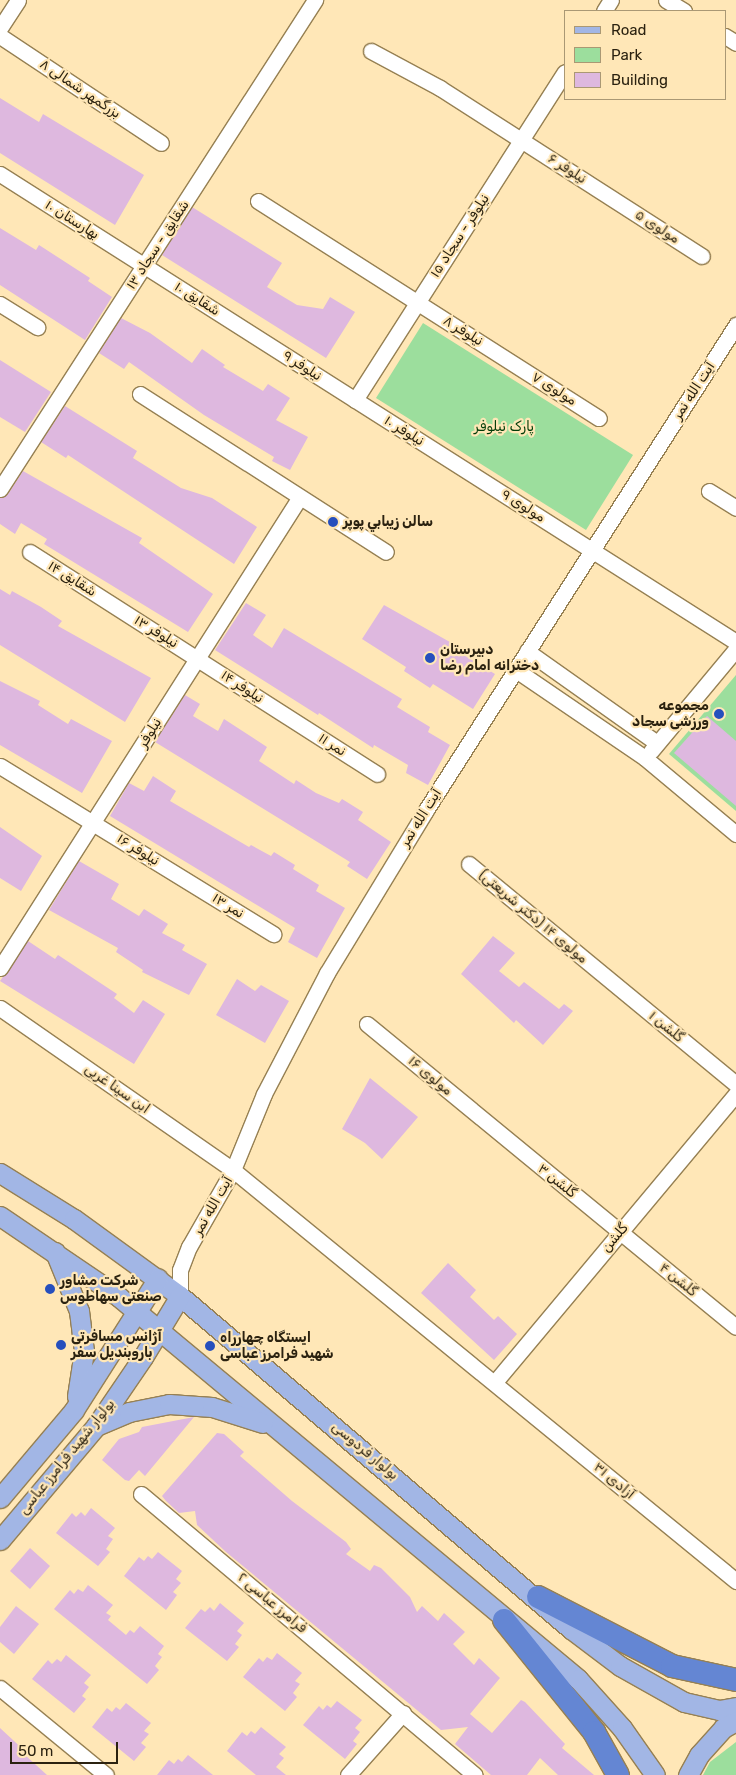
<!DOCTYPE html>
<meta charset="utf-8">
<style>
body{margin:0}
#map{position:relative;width:736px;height:1775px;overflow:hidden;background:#ffe7b7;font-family:Rubik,"Noto Sans Arabic",sans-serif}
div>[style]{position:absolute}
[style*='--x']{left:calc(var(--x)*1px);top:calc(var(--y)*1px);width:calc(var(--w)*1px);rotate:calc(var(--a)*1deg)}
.green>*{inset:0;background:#9cde9d}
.building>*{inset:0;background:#deb8df}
.roads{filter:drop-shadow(1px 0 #968053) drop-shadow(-1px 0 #968053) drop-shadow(0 1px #968053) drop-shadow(0 -1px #968053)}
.minor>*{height:15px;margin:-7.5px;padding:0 7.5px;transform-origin:7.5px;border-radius:7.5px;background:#fff}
.major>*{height:19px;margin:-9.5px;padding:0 9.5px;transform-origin:9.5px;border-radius:9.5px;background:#a2b6e5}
.highway>*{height:22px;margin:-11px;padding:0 11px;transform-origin:11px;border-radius:11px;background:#6486d3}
.dots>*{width:14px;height:14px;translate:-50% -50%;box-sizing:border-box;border:2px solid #ffe7b7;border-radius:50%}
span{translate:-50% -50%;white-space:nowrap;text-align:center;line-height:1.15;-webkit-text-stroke:4.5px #ffe7b7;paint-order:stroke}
.street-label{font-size:14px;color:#2b2210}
.park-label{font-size:14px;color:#003b07}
.poi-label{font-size:14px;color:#2b2210;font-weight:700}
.left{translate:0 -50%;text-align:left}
.right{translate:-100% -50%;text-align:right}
.legend{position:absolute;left:564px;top:10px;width:162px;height:90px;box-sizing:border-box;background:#ffe7b7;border:1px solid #aa9874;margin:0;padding:6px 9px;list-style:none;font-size:15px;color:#2b2210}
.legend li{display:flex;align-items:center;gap:10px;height:25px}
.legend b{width:25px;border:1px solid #aa9874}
.scale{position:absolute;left:10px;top:1742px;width:108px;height:22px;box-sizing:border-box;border:2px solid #2b2210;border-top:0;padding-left:6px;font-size:15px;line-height:18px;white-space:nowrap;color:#2b2210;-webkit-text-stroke:4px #ffe7b7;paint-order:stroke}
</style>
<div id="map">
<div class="green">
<div style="clip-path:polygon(423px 323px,633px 455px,586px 530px,376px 398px)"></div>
<div style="clip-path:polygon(736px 675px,736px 811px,669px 754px)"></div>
<div style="clip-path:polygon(736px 1742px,736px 1775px,703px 1775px,710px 1762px)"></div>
</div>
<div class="building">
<div style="clip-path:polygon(0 98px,39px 122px,43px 114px,144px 175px,115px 225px,0 153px)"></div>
<div style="clip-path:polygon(192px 207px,282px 263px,267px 287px,297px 305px,323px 309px,330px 297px,355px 312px,326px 358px,162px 255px)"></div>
<div style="clip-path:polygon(0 228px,36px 250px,39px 245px,90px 278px,88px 281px,112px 297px,85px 340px,0 285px)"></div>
<div style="clip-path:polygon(121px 318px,150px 333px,192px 363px,202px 349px,225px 365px,223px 367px,263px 391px,268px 384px,290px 398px,276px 420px,308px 437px,290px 470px,272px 461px,274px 457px,204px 415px,129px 362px,124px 369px,99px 353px)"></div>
<div style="clip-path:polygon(0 360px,51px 392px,25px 432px,0 417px)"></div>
<div style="clip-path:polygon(65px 406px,137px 451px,133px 458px,181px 488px,212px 498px,257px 527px,234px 564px,68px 455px,66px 458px,41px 442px)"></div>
<div style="clip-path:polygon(23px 471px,142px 538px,139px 543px,213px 594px,188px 632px,44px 544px,47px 539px,21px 523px,15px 534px,0 524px,0 498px,8px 494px)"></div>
<div style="clip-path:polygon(0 589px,10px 595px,12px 591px,41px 607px,62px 621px,58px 626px,151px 678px,125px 722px,0 645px)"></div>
<div style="clip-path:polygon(246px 603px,266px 615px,253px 635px,272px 648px,284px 628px,402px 699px,397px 707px,430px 727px,428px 732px,450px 745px,428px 785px,406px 773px,408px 765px,374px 745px,373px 748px,319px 713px,318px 715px,215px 650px)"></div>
<div style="clip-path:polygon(384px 605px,457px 646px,454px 649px,495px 674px,473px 709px,433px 684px,430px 688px,404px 671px,406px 667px,362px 639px)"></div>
<div style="clip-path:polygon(0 681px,40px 701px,38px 705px,68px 724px,71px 719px,112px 741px,82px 793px,0 745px)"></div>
<div style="clip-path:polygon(185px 695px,200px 704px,193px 716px,218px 731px,224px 719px,267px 747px,259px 761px,294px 784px,296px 780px,316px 793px,339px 803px,342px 799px,363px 812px,358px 820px,391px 842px,367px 879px,347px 866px,350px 862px,155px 742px)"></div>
<div style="clip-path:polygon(707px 716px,736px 741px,736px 806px,674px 753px)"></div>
<div style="clip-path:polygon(153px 776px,176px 791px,170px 801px,249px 847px,251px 845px,271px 856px,274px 852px,295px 865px,293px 869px,319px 885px,316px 891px,345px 908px,317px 958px,288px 942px,295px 928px,110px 816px,129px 783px,144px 791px)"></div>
<div style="clip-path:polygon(0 827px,42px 856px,21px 891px,0 878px)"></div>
<div style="clip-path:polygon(79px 861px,119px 884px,111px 899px,139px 916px,144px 909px,168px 924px,162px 933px,185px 945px,182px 950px,207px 964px,189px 995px,142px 972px,143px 970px,116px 952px,118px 948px,49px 910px)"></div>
<div style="clip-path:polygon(493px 936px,515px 953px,499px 971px,519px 987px,524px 982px,559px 1009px,564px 1004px,573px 1011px,543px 1045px,516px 1020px,514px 1023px,461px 974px)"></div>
<div style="clip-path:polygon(28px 941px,55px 959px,58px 955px,117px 994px,114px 998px,134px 1013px,143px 1000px,165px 1014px,134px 1064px,0 981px)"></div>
<div style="clip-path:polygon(237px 979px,255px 991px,261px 985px,289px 1001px,265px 1043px,216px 1015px)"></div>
<div style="clip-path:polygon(370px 1078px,418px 1117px,382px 1159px,365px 1143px,342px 1129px)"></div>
<div style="clip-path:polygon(448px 1263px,476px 1290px,470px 1297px,494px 1320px,498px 1316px,517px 1334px,494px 1360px,421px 1293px)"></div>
<div style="clip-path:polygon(194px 1417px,145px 1476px,139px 1470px,129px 1481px,125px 1480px,102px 1460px,119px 1439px,139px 1432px,142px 1427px)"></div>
<div style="clip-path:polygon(217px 1433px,224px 1434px,244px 1452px,240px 1456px,292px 1501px,346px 1542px,351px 1549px,346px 1554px,370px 1571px,374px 1565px,381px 1568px,410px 1597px,417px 1612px,422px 1606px,438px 1621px,444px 1613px,465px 1632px,453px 1644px,474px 1665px,479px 1658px,500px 1678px,470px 1714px,492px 1733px,521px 1700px,525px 1702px,565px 1744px,562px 1748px,594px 1775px,558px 1775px,540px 1758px,527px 1775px,491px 1775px,455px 1744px,468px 1727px,441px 1730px,226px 1552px,197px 1525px,195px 1511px,179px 1513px,166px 1501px,162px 1496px)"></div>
<div style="clip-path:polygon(91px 1508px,115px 1528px,108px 1536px,113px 1539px,106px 1549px,110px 1552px,98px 1566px,56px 1533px,72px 1513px,76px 1517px,81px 1512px,85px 1516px)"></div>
<div style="clip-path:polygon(30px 1548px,50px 1566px,30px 1589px,10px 1571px)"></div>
<div style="clip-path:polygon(158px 1552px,182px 1571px,176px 1579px,181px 1583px,173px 1592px,177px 1595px,166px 1610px,124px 1576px,139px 1557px,144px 1561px,148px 1556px,152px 1559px)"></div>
<div style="clip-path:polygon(88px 1585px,113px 1605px,106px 1613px,111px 1616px,108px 1620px,126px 1635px,130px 1630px,134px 1633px,140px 1626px,164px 1646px,158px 1654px,162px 1657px,155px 1666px,159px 1670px,147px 1684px,54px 1609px,70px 1590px,74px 1594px,78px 1589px,83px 1592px)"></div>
<div style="clip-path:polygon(220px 1603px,244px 1623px,237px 1631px,242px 1635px,235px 1644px,239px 1647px,227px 1661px,185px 1628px,201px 1609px,205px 1612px,210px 1607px,214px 1611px)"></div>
<div style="clip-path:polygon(16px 1606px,39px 1624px,14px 1654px,0 1642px,0 1627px)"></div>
<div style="clip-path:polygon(277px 1653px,302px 1673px,295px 1681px,300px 1684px,293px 1693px,297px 1697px,285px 1711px,243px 1677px,259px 1658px,263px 1662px,267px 1657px,272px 1660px)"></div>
<div style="clip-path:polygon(66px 1655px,91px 1675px,84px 1683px,89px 1687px,82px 1696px,86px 1699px,74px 1713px,32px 1679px,48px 1660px,52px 1664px,57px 1659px,61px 1662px)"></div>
<div style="clip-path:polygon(337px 1701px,362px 1720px,355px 1728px,360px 1732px,353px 1741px,357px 1744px,345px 1759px,303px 1725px,319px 1706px,323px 1710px,327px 1705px,331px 1708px)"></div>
<div style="clip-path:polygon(126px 1703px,151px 1723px,144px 1731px,149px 1734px,141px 1743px,146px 1747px,134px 1761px,92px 1727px,107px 1708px,112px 1712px,116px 1707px,120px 1710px)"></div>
<div style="clip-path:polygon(261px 1727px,286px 1747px,279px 1754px,284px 1758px,276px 1767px,286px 1775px,256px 1775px,227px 1751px,242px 1732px,247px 1736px,251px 1731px,255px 1734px)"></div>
<div style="clip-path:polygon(0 1728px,27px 1753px,25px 1755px,47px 1775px,0 1775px)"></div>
<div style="clip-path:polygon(188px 1755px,213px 1775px,157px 1775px,169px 1760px,174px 1764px,178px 1759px,182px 1762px)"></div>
</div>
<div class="roads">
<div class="minor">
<div style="--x:666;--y:0;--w:21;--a:31"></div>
<div style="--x:604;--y:11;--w:13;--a:-58"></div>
<div style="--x:0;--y:28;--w:33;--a:-57"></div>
<div style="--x:0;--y:36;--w:193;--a:33.6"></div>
<div style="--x:725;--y:36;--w:13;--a:32"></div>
<div style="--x:371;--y:51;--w:78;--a:28.2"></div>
<div style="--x:440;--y:88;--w:311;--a:32.7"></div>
<div style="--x:0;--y:174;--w:872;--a:32.45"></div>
<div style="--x:258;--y:201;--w:404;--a:32.5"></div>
<div style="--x:0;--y:304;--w:44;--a:31.9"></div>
<div style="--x:140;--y:394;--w:292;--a:32.7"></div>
<div style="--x:355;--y:400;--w:389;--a:-57.4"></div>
<div style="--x:0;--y:489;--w:582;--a:-57.21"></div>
<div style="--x:709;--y:491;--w:32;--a:32"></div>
<div style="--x:30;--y:552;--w:412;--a:32.6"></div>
<div style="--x:527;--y:651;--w:159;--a:35.3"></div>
<div style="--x:516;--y:670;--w:156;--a:34.3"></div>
<div style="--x:645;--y:758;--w:119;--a:39.9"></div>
<div style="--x:651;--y:751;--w:133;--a:-50.2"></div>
<div style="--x:0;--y:766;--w:321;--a:31.6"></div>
<div style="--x:469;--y:864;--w:346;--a:39.5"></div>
<div style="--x:0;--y:968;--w:558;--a:-57.51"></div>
<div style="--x:0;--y:1008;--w:284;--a:34.8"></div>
<div style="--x:233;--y:1170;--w:650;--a:39.25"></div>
<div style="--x:367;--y:1024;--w:477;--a:39.4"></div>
<div style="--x:180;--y:1296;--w:26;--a:-90"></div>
<div style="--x:180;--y:1270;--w:25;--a:-69"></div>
<div style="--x:189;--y:1247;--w:89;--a:-60.3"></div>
<div style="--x:233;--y:1170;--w:82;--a:-67.8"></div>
<div style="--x:264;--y:1094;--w:136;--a:-62.5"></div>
<div style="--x:327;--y:973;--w:191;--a:-58.7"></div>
<div style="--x:426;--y:810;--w:576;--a:-57.41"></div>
<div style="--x:495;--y:1382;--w:376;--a:-50.1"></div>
<div style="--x:141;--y:1494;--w:436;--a:40.1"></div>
<div style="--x:0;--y:1688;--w:137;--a:39.4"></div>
<div style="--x:348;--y:1775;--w:83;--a:-48.4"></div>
</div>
<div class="major">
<div style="--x:0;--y:1173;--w:87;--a:31.9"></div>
<div style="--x:74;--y:1219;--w:131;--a:36"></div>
<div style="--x:180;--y:1296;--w:514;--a:40.42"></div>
<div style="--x:571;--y:1629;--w:61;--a:37.1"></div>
<div style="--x:620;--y:1666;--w:73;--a:29.4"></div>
<div style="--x:684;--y:1702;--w:36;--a:13"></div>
<div style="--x:719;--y:1710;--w:17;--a:-10"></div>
<div style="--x:0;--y:1216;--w:144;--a:34.2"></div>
<div style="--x:119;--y:1297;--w:597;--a:39.77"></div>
<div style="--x:578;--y:1679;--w:66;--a:48.1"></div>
<div style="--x:622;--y:1728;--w:57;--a:54.9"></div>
<div style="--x:55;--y:1252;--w:64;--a:67.9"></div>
<div style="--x:79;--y:1311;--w:40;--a:82.9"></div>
<div style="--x:84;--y:1351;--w:46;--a:98.8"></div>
<div style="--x:96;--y:1426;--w:36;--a:-23"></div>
<div style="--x:129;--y:1412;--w:41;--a:-11.3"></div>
<div style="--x:169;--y:1404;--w:43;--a:4"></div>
<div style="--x:212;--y:1407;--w:53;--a:17.4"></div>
<div style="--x:0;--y:1498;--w:115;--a:-49.9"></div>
<div style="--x:74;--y:1410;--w:156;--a:-57.5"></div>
<div style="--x:0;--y:1540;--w:149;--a:-49.9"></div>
<div style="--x:96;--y:1426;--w:83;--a:-55.7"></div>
<div style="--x:143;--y:1357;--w:71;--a:-58.8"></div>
<div style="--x:688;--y:1775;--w:23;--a:-61"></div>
<div style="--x:699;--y:1755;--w:36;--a:-48"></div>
<div style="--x:723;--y:1728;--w:15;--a:-28"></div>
</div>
<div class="highway">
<div style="--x:538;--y:1597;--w:151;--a:27.2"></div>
<div style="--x:672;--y:1666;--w:66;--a:12.3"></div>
<div style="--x:504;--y:1620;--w:144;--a:51.2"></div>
<div style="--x:594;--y:1732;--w:49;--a:60.8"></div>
</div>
</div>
<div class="dots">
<div style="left:333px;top:522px;background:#264fbd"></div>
<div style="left:430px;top:658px;background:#264fbd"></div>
<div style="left:719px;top:714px;background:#264fbd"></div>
<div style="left:50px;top:1289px;background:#264fbd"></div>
<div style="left:61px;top:1345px;background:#264fbd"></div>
<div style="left:210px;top:1346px;background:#264fbd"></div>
</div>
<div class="street-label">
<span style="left:80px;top:89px;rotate:34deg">بزرگمهر شمالی ۸</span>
<span style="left:567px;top:169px;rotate:33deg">نیلوفر ۶</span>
<span style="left:72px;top:220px;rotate:32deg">بهارستان ۱۰</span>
<span style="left:657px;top:227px;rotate:33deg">مولوی ۵</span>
<span style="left:460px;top:236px;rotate:-57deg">نیلوفر - سجاد ۱۵</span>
<span style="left:158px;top:245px;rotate:-57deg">شقایق - سجاد ۱۳</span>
<span style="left:197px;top:299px;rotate:32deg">شقایق ۱۰</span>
<span style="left:463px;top:331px;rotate:32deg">نیلوفر ۸</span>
<span style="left:302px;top:366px;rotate:33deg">نیلوفر ۹</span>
<span style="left:554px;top:389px;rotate:32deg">مولوی ۷</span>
<span style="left:694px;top:391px;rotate:-57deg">آیت الله نمر</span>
<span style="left:404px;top:431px;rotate:32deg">نیلوفر ۱۰</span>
<span style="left:523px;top:506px;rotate:32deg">مولوی ۹</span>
<span style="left:72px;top:579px;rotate:32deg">شقایق ۱۴</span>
<span style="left:156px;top:632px;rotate:32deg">نیلوفر ۱۳</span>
<span style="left:242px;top:687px;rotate:33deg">نیلوفر ۱۴</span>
<span style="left:150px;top:733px;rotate:-58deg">نیلوفر</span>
<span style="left:332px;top:745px;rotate:33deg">نمر ۱۱</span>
<span style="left:421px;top:818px;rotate:-58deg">آیت الله نمر</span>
<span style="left:138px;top:850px;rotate:32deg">نیلوفر ۱۶</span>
<span style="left:228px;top:906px;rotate:32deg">نمر ۱۳</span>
<span style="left:533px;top:917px;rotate:40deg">مولوی ۱۴ (دکتر شریعتی)</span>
<span style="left:666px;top:1027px;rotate:39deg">گلشن ۱</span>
<span style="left:430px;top:1076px;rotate:40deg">مولوی ۱۶</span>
<span style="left:117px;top:1089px;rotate:35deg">ابن سینا غربی</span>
<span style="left:557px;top:1181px;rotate:39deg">گلشن ۳</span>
<span style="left:213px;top:1206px;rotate:-60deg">آیت الله نمر</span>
<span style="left:615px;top:1238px;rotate:-50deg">گلشن</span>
<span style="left:678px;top:1280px;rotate:39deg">گلشن ۴</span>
<span style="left:365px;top:1451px;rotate:40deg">بولوار فردوسی</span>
<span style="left:67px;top:1457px;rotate:-51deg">بولوار شهید فرامرز عباسی</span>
<span style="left:614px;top:1481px;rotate:40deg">آزادی ۳۱</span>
<span style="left:272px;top:1603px;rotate:40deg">فرامرز عباسی ۲</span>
</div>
<div class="park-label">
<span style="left:504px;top:427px">پارک نیلوفر</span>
</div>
<div class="poi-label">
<span class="left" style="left:343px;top:522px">سالن زيبابي پوپر</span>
<span class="left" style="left:440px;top:658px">دبیرستان<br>دخترانه امام رضا</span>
<span class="right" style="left:709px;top:714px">مجموعه<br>ورزشی سجاد</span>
<span class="left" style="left:60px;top:1289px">شرکت مشاور<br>صنعتی سهاطوس</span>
<span class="left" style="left:71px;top:1345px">آژانس مسافرتی<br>باروبندیل سفر</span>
<span class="left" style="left:220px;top:1346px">ایستگاه چهارراه<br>شهید فرامرز عباسی</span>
</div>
<ul class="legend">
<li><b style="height:6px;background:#a2b6e5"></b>Road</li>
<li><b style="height:14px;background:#9cde9d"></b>Park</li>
<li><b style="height:14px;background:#deb8df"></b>Building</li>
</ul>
<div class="scale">50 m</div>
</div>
